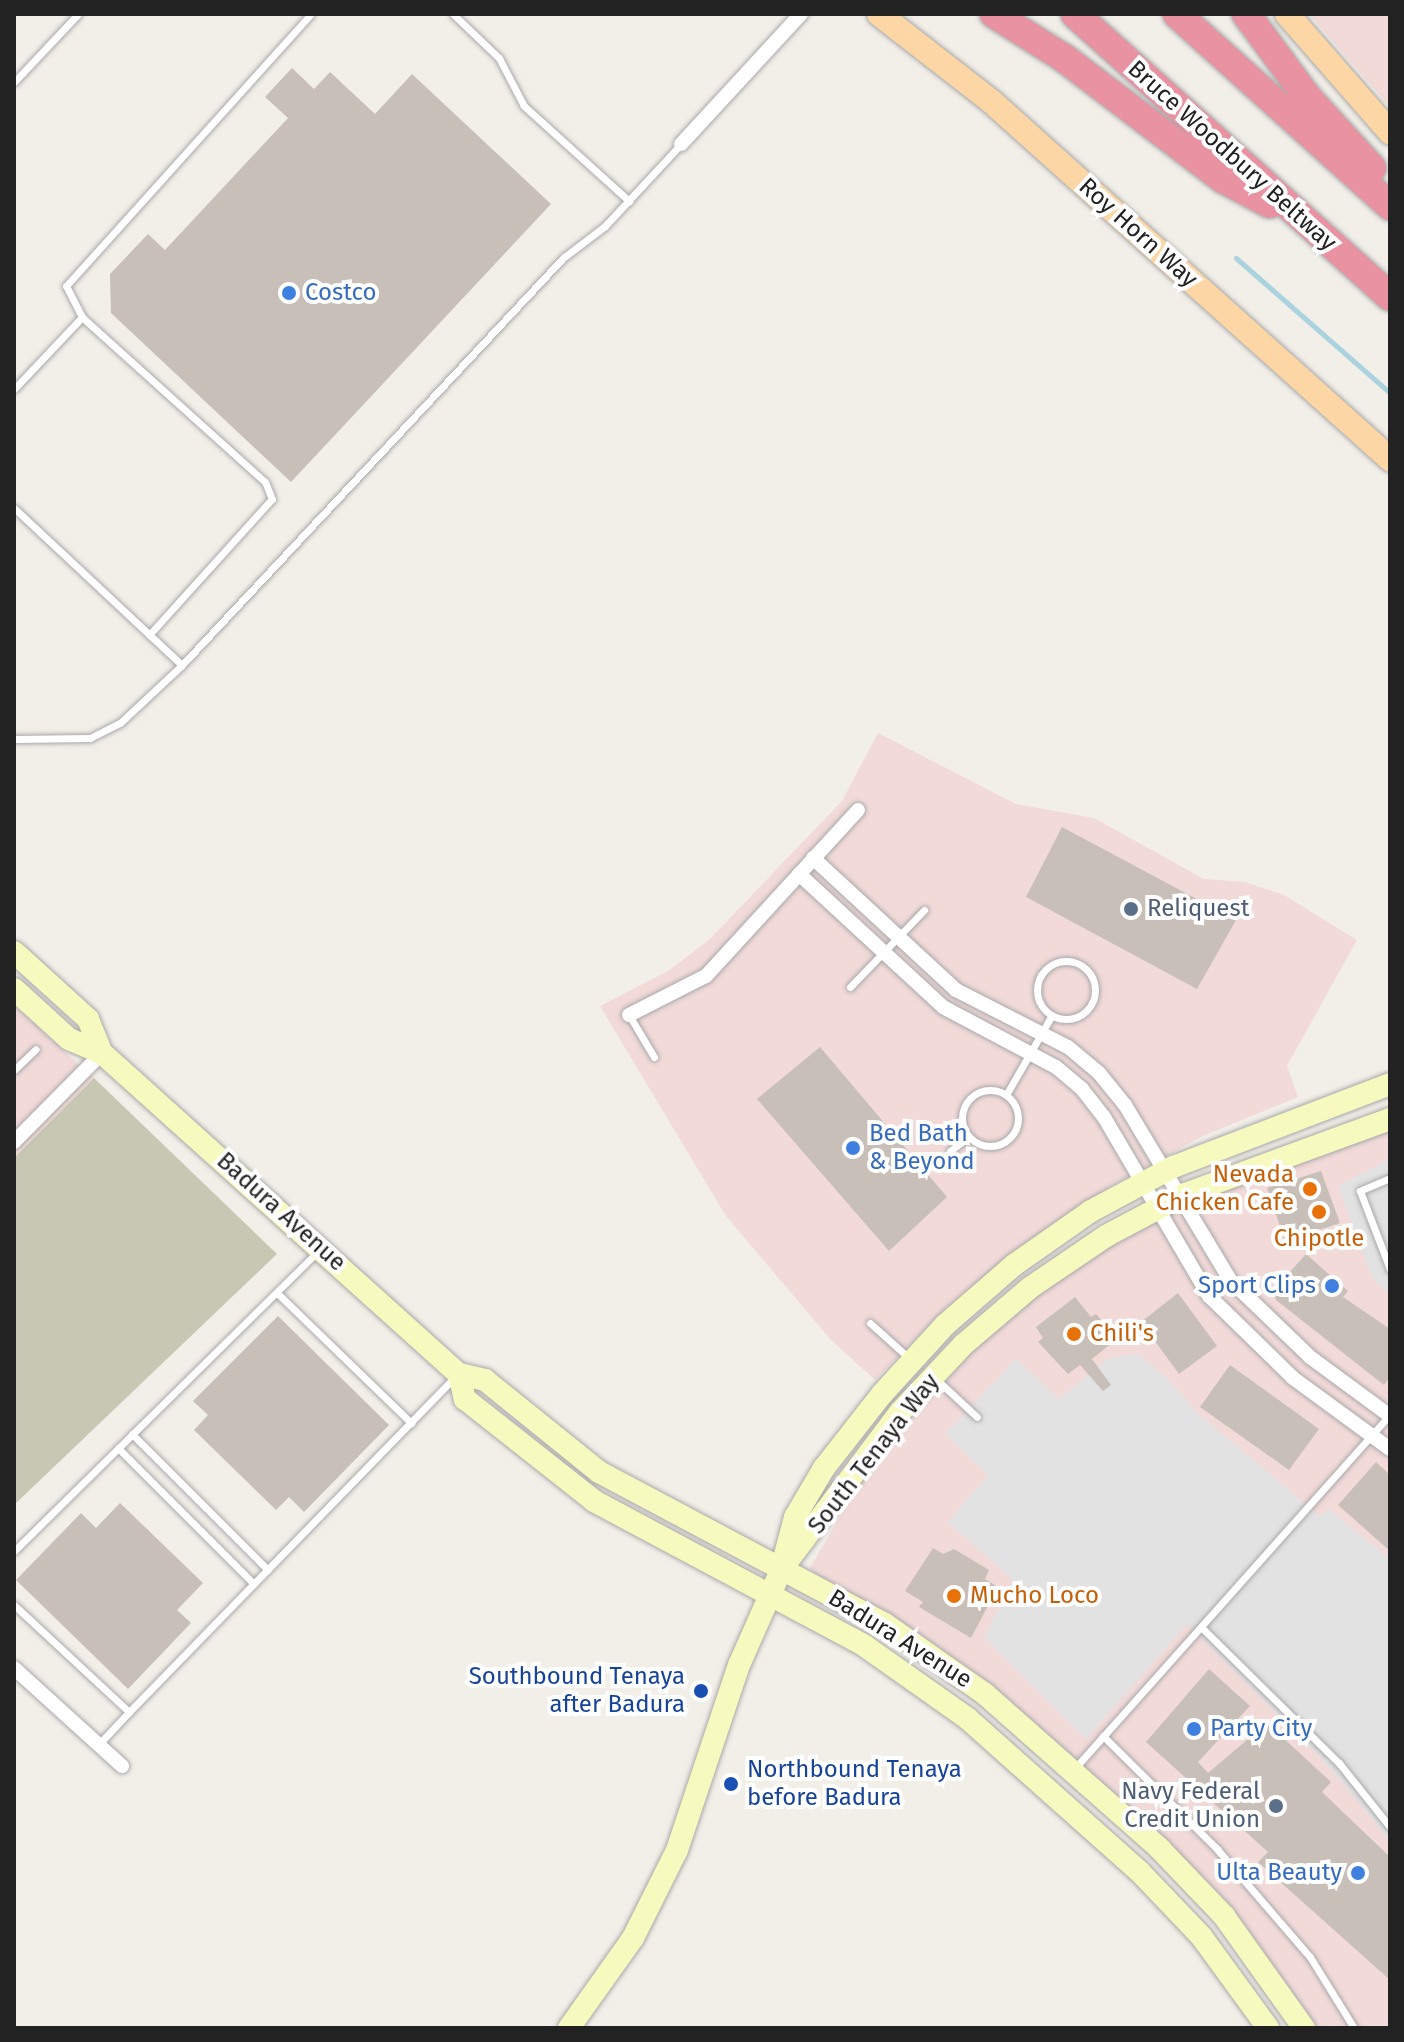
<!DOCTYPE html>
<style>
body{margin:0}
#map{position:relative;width:1404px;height:2042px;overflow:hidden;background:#f2efe9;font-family:"Fira Sans",sans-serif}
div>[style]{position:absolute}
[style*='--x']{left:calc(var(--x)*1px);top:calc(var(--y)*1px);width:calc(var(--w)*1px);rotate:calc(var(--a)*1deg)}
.commercial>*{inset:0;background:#f2dad9}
.construction>*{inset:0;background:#c7c7b4}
.parking>*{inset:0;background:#e2e2e2}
.stream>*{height:5px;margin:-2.5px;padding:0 2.5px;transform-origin:2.5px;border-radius:2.5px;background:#aad3df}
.building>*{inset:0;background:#c7bfb8}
.roads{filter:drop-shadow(0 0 2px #a9a9a9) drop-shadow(0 0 2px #a9a9a9)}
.lane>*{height:7px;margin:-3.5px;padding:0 3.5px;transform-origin:3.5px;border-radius:3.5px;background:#fff}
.lane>.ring{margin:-3.5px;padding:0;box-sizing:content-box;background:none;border:7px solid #fff;border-radius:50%}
.street>*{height:14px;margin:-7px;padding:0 7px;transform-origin:7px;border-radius:7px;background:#fff}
.secondary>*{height:22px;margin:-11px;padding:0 11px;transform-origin:11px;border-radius:11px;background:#f7fabf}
.primary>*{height:24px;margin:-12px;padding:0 12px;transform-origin:12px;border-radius:12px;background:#fcd6a4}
.highway>*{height:28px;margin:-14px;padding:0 14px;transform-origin:14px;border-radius:14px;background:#e892a2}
.dots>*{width:22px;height:22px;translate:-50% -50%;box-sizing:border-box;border:4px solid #fff;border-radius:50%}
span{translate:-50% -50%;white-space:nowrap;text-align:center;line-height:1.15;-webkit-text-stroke:8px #fff;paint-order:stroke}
.street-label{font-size:24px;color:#222}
.shop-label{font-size:24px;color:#366cbe}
.left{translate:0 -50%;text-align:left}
.right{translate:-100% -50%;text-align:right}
.service-label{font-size:24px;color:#4e5e75}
.food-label{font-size:24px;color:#c56008}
.transit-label{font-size:24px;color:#164399}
.frame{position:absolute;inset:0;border:16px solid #222;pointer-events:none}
</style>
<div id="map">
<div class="commercial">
<i style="clip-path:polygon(1309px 14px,1390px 14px,1390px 107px)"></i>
<i style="clip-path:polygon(878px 733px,1016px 804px,1094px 818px,1204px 879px,1245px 882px,1284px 895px,1357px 940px,1287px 1066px,1298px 1097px,1203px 1136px,1112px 1185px,1027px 1242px,947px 1307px,875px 1380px,831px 1340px,726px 1216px,600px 1006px,668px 971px,709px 940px,842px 801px)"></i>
<i style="clip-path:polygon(14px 1006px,94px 1078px,14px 1158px)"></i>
<i style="clip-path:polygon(1390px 1130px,1390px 2028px,1317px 2028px,1233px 1908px,1168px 1841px,992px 1685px,921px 1635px,818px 1579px,810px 1568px,856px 1489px,909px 1418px,970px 1353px,1037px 1295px,1111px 1245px,1190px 1203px)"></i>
</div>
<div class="construction">
<i style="clip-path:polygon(94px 1078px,277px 1254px,14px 1505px,14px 1158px)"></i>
</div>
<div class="parking">
<i style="clip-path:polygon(1390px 1159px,1390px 1295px,1372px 1278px,1338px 1186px)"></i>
<i style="clip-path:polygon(1138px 1354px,1169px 1380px,1198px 1414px,1320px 1516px,1329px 1509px,1390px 1559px,1390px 1841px,1326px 1764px,1187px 1624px,1086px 1739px,984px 1637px,1013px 1580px,948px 1522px,988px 1475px,945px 1434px,1016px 1359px,1059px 1399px,1109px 1358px)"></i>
</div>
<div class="stream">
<i style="--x:1236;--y:258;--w:205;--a:41.2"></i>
</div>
<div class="building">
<i style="clip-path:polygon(292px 68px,314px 89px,330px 72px,375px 114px,412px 74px,551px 204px,291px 482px,111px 313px,110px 274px,148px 234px,165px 250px,288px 118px,265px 97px)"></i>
<i style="clip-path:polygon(1062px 827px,1236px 920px,1197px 989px,1026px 897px)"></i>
<i style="clip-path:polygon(820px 1047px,947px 1197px,889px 1251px,757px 1099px)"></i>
<i style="clip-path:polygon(1321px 1171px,1340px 1223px,1285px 1241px,1267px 1188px)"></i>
<i style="clip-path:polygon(1306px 1254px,1348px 1291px,1343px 1297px,1390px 1329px,1390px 1377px,1384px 1385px,1276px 1300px,1273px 1291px)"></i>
<i style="clip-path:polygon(1178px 1293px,1217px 1346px,1179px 1374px,1141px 1322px)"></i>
<i style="clip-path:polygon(1075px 1297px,1091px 1317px,1096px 1314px,1107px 1327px,1104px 1331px,1113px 1342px,1092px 1359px,1111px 1385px,1103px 1391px,1080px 1365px,1068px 1374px,1038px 1342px,1043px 1338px,1036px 1327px)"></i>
<i style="clip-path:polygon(278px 1316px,389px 1425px,304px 1512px,289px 1497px,276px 1510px,194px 1430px,208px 1415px,193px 1401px)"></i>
<i style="clip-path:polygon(1230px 1365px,1319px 1429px,1289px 1470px,1200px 1407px)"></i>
<i style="clip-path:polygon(1376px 1462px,1390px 1475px,1390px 1551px,1338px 1505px)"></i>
<i style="clip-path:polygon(120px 1503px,203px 1583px,177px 1610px,191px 1623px,128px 1689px,16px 1580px,81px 1513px,96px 1528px)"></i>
<i style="clip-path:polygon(933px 1548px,943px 1554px,954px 1549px,989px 1570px,985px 1579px,998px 1587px,971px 1638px,919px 1607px,923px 1602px,905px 1591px)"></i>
<i style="clip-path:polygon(1209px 1669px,1250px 1706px,1198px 1762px,1208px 1773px,1267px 1723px,1331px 1782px,1322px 1792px,1390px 1857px,1390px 1980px,1258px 1862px,1268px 1852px,1146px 1742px)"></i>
</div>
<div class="roads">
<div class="lane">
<i style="--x:453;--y:14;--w:64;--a:43.7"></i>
<i style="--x:499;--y:58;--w:54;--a:62.5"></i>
<i style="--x:524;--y:106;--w:142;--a:42.1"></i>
<i style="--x:14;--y:82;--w:93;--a:-46.7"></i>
<i style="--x:14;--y:389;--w:99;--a:-46.6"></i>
<i style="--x:14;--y:508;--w:230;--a:43.1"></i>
<i style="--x:149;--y:635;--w:183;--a:-47.9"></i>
<i style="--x:272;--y:499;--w:18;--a:-112"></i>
<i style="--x:265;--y:482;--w:246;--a:-138"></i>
<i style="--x:82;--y:317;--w:35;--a:-117"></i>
<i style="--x:66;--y:286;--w:366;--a:-48"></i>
<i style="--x:14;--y:739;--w:76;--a:-0.8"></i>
<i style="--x:90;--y:738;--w:34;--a:-27"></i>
<i style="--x:120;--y:723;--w:85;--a:-43.1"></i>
<i style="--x:182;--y:665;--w:558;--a:-46.89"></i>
<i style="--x:563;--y:258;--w:53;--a:-37.3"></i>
<i style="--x:605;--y:226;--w:112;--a:-47.2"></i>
<i class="ring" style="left:1037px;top:961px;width:51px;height:51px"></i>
<i style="--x:850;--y:987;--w:107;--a:-46.1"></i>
<i style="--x:629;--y:1015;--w:49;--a:59.2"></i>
<i style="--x:14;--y:1070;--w:30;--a:-44"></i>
<i class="ring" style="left:962px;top:1090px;width:49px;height:49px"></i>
<i style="--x:1006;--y:1095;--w:92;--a:-60.1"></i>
<i style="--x:950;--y:1151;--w:24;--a:-38"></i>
<i style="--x:1390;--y:1178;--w:33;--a:157"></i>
<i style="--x:1360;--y:1191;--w:84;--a:69"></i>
<i style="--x:277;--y:1293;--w:187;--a:44.1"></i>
<i style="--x:870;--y:1323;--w:54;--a:42"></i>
<i style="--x:935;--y:1378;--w:57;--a:42.9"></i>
<i style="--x:132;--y:1434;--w:192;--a:45"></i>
<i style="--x:118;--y:1448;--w:192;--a:45"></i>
<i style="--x:14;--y:1551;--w:426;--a:-44.6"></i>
<i style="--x:14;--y:1605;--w:157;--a:42.9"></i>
<i style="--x:129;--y:1712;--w:469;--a:-45.8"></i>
<i style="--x:1201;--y:1627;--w:194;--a:44.6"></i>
<i style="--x:1339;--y:1763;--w:82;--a:51.4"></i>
<i style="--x:1103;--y:1736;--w:161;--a:44.7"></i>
<i style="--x:1217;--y:1849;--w:143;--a:49.3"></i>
<i style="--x:1310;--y:1957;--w:84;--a:58.2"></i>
<i style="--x:99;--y:1744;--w:44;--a:-46.8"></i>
<i style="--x:1075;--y:1768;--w:472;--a:-48.3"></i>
</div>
<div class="street">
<i style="--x:681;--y:144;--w:177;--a:-47.3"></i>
<i style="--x:813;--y:858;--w:195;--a:42.7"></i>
<i style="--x:956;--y:990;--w:126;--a:27"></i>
<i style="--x:1068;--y:1047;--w:40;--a:40"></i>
<i style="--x:1099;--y:1073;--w:41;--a:50.9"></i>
<i style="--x:1125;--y:1105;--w:204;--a:59"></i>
<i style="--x:1230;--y:1280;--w:111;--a:43.9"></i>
<i style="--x:1310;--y:1357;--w:99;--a:36.4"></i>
<i style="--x:799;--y:874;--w:196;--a:42.7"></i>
<i style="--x:943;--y:1007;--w:128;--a:28"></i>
<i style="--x:1056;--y:1067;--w:34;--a:40"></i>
<i style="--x:1082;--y:1089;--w:36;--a:52"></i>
<i style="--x:1104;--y:1117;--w:208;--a:59.6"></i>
<i style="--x:1209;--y:1296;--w:117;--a:44.3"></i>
<i style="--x:1293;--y:1378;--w:120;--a:36.2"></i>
<i style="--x:629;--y:1015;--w:86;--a:-26.9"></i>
<i style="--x:706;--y:976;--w:225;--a:-47.5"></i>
<i style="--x:14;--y:1142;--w:125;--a:-45.3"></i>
<i style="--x:14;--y:1668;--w:146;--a:42.2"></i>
</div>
<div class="secondary">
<i style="--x:14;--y:952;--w:100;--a:42.2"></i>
<i style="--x:88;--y:1019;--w:37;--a:68"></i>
<i style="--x:14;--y:989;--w:74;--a:42.3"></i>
<i style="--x:69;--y:1039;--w:36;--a:23"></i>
<i style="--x:102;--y:1053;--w:480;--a:42"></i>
<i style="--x:459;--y:1374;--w:27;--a:13"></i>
<i style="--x:485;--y:1380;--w:146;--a:38.9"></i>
<i style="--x:599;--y:1472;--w:324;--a:28"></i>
<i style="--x:885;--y:1624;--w:122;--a:35"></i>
<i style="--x:985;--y:1694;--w:234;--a:41.5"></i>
<i style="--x:1160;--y:1849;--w:93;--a:46.3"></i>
<i style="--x:1224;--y:1916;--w:138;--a:54.5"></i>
<i style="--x:459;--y:1374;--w:26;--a:77"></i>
<i style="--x:465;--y:1399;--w:164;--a:38.3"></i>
<i style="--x:594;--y:1501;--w:307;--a:28.1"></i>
<i style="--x:865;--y:1646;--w:125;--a:35.2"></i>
<i style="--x:967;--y:1718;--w:230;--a:41.7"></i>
<i style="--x:1139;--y:1871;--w:90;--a:46.4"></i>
<i style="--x:1201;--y:1936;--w:114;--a:53.9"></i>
<i style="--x:784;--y:1566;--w:194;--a:-53"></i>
<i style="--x:901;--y:1411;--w:91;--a:-46.8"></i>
<i style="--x:963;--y:1345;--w:89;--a:-40.5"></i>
<i style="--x:1031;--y:1287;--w:91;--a:-34.2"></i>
<i style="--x:1106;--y:1236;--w:89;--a:-28"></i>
<i style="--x:1185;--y:1194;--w:218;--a:-20.1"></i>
<i style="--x:569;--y:2028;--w:110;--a:-54.6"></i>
<i style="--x:633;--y:1938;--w:98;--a:-63.4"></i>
<i style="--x:677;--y:1850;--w:195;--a:-71.5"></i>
<i style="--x:739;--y:1665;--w:104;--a:-66.1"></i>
<i style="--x:781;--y:1570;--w:55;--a:-75.2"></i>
<i style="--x:795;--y:1517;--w:57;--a:-59.4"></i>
<i style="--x:824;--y:1468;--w:94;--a:-51.9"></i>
<i style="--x:882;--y:1394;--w:93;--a:-47.6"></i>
<i style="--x:945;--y:1325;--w:91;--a:-41"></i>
<i style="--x:1014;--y:1265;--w:94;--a:-35"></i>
<i style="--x:1091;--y:1211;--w:93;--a:-28.2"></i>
<i style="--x:1173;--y:1167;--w:232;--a:-20.9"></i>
</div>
<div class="primary">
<i style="--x:879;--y:14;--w:143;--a:37.9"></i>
<i style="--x:992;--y:102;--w:535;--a:41.89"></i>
<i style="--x:1287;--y:14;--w:157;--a:48.9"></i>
</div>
<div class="highway">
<i style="--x:994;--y:14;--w:83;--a:32.2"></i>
<i style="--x:1064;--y:58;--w:200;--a:37.3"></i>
<i style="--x:1223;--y:179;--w:53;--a:28"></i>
<i style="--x:1075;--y:14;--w:423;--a:41.9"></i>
<i style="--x:1177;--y:14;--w:287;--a:42"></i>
<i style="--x:1246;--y:14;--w:104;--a:53.6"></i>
<i style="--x:1308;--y:98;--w:95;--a:47.6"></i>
</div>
</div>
<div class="dots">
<i style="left:289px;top:293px;background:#3f7fe0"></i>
<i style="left:1131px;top:909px;background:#5c6f8a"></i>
<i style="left:853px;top:1148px;background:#3f7fe0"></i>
<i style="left:1310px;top:1189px;background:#e8710a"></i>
<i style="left:1319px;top:1212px;background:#e8710a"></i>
<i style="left:1332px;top:1286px;background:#3f7fe0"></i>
<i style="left:1074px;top:1334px;background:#e8710a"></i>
<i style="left:954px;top:1596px;background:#e8710a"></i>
<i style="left:701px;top:1691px;background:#1a4fb4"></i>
<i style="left:1194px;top:1729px;background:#3f7fe0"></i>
<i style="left:731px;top:1784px;background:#1a4fb4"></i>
<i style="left:1276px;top:1806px;background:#5c6f8a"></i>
<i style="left:1358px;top:1873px;background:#3f7fe0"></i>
</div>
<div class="street-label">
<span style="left:1232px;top:156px;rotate:42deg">Bruce Woodbury Beltway</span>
<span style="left:1138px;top:233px;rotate:42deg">Roy Horn Way</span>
<span style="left:281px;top:1212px;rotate:42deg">Badura Avenue</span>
<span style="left:874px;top:1454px;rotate:-52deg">South Tenaya Way</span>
<span style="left:900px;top:1639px;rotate:32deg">Badura Avenue</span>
</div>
<div class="shop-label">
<span class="left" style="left:305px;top:293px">Costco</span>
<span class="left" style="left:869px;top:1148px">Bed Bath<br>&amp; Beyond</span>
<span class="right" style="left:1316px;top:1286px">Sport Clips</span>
<span class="left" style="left:1210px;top:1729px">Party City</span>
<span class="right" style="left:1342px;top:1873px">Ulta Beauty</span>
</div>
<div class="service-label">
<span class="left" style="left:1147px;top:909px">Reliquest</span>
<span class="right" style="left:1260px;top:1806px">Navy Federal<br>Credit Union</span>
</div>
<div class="food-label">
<span class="right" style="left:1294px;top:1189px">Nevada<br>Chicken Cafe</span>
<span style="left:1319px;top:1239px">Chipotle</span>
<span class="left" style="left:1090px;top:1334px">Chili's</span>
<span class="left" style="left:970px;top:1596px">Mucho Loco</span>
</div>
<div class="transit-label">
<span class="right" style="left:685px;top:1691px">Southbound Tenaya<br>after Badura</span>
<span class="left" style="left:747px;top:1784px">Northbound Tenaya<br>before Badura</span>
</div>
<div class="frame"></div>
</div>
